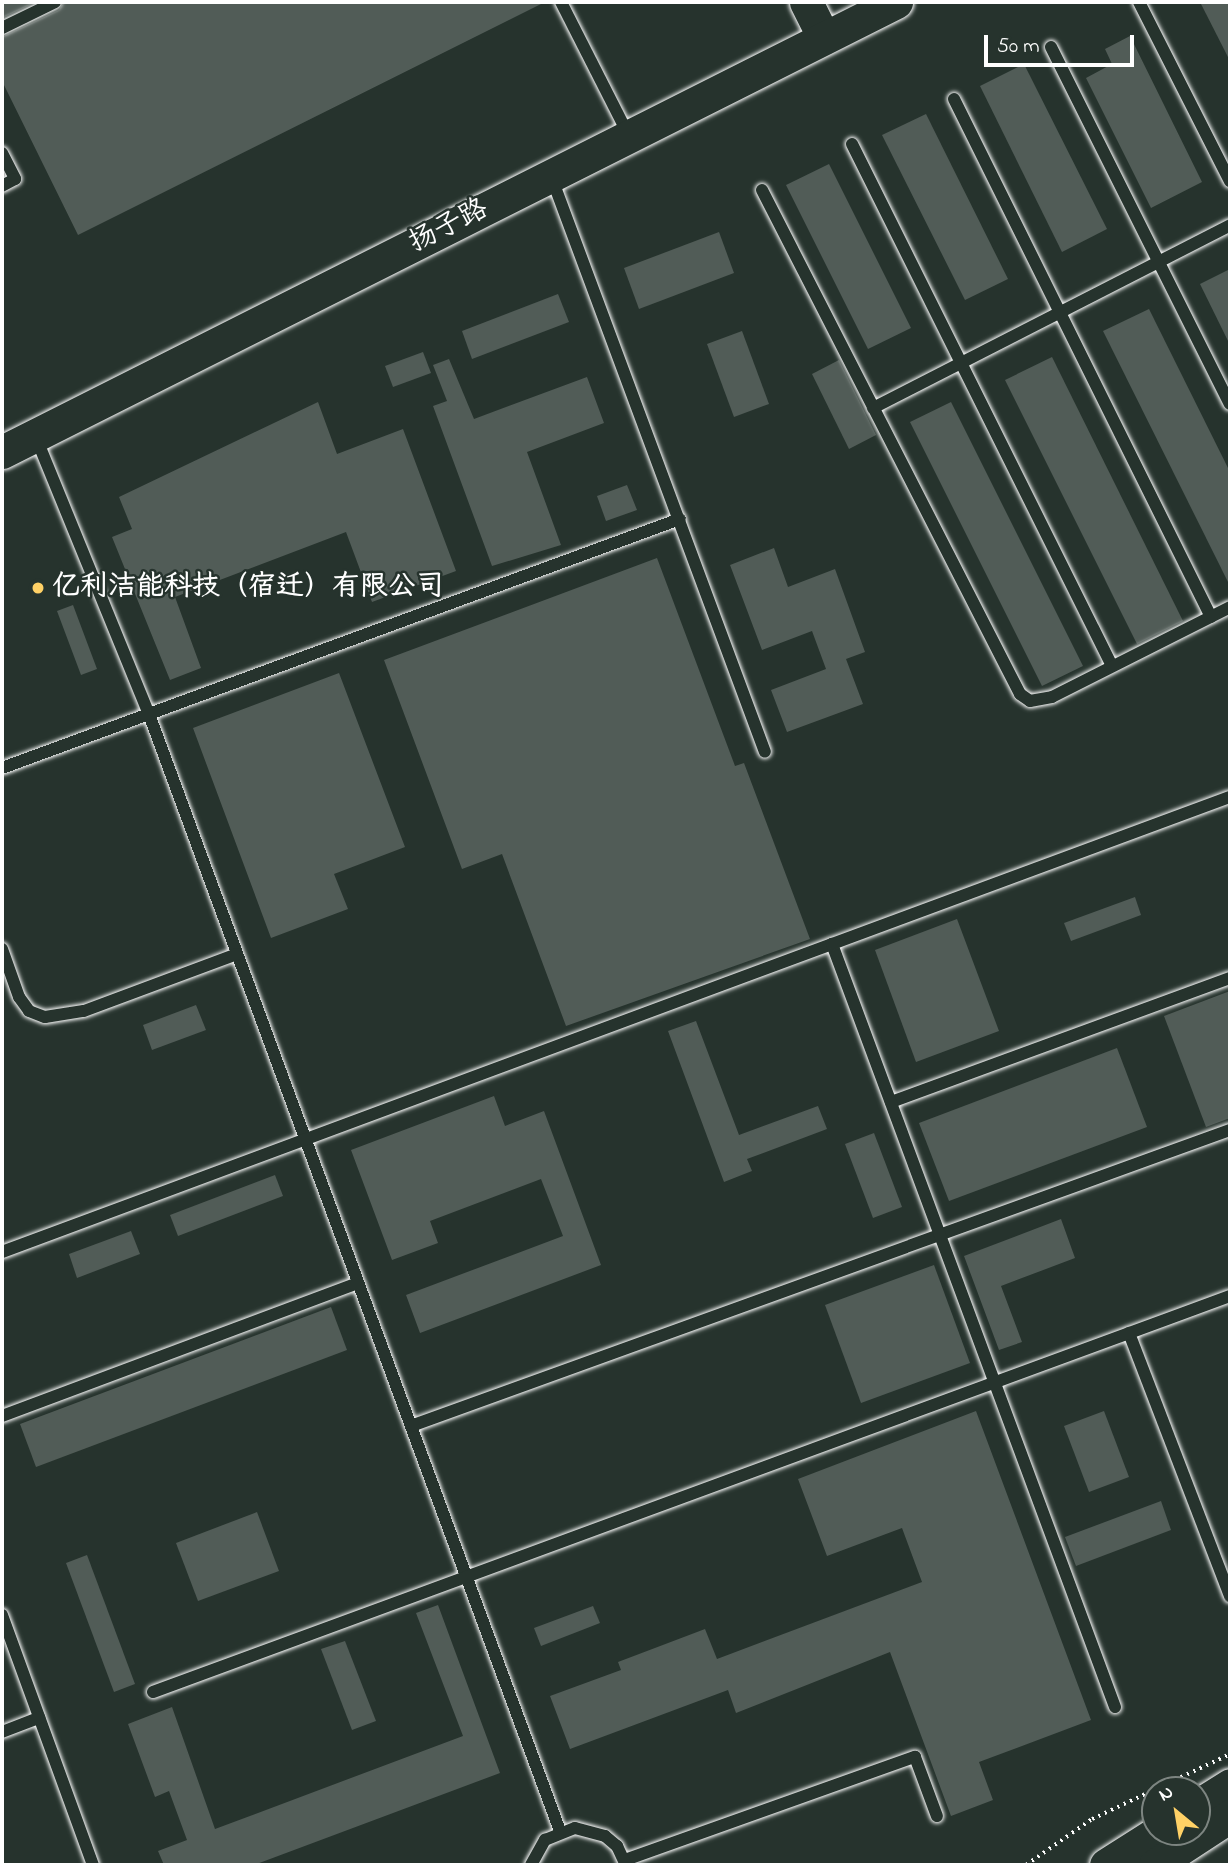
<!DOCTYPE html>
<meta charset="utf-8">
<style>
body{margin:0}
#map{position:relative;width:1232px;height:1867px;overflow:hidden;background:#26332d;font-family:"Indie Flower","LXGW WenKai TC",sans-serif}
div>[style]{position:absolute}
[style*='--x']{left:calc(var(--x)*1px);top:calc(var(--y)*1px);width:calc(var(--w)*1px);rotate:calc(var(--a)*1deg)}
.building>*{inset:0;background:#515c57}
.path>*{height:3.5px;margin-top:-1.75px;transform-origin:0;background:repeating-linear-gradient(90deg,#fff 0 2px,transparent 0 7px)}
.roads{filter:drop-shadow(0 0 2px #fff) drop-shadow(0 0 2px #fff)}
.lane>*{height:12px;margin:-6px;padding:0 6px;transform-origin:6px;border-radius:6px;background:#26332d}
.secondary>*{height:33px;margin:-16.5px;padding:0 16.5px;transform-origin:16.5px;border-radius:16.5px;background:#26332d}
.dots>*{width:19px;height:19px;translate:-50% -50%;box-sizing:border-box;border:4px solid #26332d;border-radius:50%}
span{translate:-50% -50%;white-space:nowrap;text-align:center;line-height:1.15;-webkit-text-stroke:5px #26332d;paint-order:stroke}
.street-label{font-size:28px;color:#fff}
.poi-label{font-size:28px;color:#fff;font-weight:700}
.left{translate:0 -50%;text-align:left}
.frame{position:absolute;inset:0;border:4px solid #fff;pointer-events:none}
.north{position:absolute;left:1141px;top:1776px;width:70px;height:70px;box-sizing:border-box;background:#26332d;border:2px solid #7d8581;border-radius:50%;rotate:330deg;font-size:19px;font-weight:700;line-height:28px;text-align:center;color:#fff}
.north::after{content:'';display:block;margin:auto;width:24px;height:32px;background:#ffd166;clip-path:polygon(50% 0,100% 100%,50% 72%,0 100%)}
.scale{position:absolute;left:984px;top:35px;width:150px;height:32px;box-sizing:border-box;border:4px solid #fff;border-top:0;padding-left:9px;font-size:21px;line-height:24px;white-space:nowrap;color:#fff;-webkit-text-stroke:5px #26332d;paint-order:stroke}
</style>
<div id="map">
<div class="building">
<i style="clip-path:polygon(2px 2px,36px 2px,2px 18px)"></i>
<i style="clip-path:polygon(64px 2px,545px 2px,78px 235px,2px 81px,2px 37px,59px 10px)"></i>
<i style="clip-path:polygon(1200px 2px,1230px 2px,1230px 61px)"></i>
<i style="clip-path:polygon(1130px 36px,1202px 182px,1151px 208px,1086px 78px,1112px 64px,1105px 49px)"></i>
<i style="clip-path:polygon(1024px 64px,1107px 229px,1062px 252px,980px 86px)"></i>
<i style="clip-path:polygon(926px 114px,1008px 279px,965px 300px,882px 135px)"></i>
<i style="clip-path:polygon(829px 164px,911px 328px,868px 349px,786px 185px)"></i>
<i style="clip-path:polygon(719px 232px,734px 273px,639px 309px,624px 268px)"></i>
<i style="clip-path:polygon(1230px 269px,1230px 345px,1200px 284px)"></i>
<i style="clip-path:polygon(558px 294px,569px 322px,472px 359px,462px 331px)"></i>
<i style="clip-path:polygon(1149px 309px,1230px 472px,1230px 586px,1103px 331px)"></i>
<i style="clip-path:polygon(742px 331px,769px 404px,734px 417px,707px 344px)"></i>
<i style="clip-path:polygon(423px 352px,431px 373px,393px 387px,385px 366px)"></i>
<i style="clip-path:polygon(1052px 357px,1183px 621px,1137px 644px,1005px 380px)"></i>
<i style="clip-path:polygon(449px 359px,474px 419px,587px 377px,604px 423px,527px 452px,561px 545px,492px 566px,433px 406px,447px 401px,433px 365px)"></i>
<i style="clip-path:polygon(839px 360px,876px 435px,849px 449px,812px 374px)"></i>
<i style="clip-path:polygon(318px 402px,337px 454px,403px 429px,456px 571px,372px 602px,346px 532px,175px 597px,201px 668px,170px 680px,112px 537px,132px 529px,119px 497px)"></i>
<i style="clip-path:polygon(951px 402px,1083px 666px,1042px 686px,910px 422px)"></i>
<i style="clip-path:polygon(627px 485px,637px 510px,606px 521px,597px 496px)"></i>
<i style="clip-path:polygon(774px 548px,788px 587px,835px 569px,865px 652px,846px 659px,863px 704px,787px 732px,771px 690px,826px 669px,812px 631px,762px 650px,730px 565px)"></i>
<i style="clip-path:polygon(657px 558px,735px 766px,744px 763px,810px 939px,566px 1026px,502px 854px,462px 869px,384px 660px)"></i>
<i style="clip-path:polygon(73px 605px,97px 669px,81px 675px,57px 611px)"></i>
<i style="clip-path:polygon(339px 673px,405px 847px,334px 874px,348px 909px,271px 938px,193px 728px)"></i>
<i style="clip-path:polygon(1135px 897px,1141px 915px,1071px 941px,1064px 923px)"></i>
<i style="clip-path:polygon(957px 919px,999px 1031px,916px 1062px,875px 950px)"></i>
<i style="clip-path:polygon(1230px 991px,1230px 1118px,1206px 1127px,1164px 1016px)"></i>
<i style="clip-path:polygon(196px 1005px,206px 1030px,152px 1050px,143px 1025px)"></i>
<i style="clip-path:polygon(696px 1021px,739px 1135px,818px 1106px,827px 1129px,747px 1159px,752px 1171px,724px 1182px,668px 1031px)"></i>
<i style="clip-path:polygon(1117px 1048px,1147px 1127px,949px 1201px,919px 1123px)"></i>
<i style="clip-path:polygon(494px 1096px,505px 1126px,544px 1111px,601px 1265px,420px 1333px,406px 1295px,563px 1236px,541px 1179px,430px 1221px,438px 1243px,392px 1260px,351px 1150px)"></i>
<i style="clip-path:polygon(874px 1133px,902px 1207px,873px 1218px,845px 1144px)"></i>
<i style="clip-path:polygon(275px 1175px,283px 1196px,178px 1236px,170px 1215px)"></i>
<i style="clip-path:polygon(1061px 1219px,1075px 1258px,1001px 1286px,1022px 1342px,999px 1350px,964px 1256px)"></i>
<i style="clip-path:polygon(131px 1231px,140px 1254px,77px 1278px,69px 1254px)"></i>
<i style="clip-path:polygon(934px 1265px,970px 1363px,861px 1403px,825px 1305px)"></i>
<i style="clip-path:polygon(331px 1307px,347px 1350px,36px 1467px,20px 1424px)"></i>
<i style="clip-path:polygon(976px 1411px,1091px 1720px,979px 1762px,993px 1800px,951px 1816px,890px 1652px,736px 1713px,728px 1690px,570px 1749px,550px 1696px,621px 1670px,618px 1662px,705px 1629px,717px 1659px,922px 1582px,902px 1528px,827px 1556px,798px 1479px)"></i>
<i style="clip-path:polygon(1104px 1411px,1129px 1477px,1089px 1492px,1064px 1426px)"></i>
<i style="clip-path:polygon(1161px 1501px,1171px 1530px,1076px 1566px,1065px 1537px)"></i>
<i style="clip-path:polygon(257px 1512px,279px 1571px,198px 1601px,176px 1543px)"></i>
<i style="clip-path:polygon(87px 1555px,135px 1684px,114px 1692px,66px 1563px)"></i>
<i style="clip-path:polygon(438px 1605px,500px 1773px,254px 1865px,164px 1865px,158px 1851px,187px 1840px,169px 1791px,155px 1797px,128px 1724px,172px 1707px,215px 1829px,463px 1736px,416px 1613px)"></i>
<i style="clip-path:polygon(593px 1606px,600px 1623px,541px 1646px,534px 1628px)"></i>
<i style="clip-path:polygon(345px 1641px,376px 1721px,352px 1730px,321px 1649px)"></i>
</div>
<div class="path">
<i style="--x:1026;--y:1865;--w:80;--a:-34.9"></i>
<i style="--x:1092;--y:1819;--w:153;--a:-25.2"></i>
</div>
<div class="roads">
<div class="lane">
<i style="--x:561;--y:2;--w:150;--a:63.1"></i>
<i style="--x:1139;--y:2;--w:201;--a:63.1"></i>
<i style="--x:2;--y:28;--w:59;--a:-26.1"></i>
<i style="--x:1051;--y:47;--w:399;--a:63.4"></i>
<i style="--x:954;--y:99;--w:578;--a:63.61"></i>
<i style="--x:852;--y:144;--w:583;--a:63.52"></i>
<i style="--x:2;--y:153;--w:29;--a:63"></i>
<i style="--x:15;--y:179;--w:15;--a:152"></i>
<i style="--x:551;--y:176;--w:614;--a:69.62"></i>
<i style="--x:762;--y:190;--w:566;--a:62.89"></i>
<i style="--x:1020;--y:694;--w:12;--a:35"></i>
<i style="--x:1030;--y:701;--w:22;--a:-10"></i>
<i style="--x:1052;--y:697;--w:199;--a:-26.8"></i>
<i style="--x:873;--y:408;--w:401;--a:-27.1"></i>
<i style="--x:35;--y:435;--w:301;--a:67.8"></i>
<i style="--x:149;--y:714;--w:1190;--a:69.8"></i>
<i style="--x:2;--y:768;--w:722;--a:-20.17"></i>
<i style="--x:2;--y:949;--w:51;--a:70.5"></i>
<i style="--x:19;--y:997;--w:17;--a:54"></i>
<i style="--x:29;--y:1011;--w:17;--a:21"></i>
<i style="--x:45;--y:1017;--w:39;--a:-9"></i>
<i style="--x:84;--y:1011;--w:163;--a:-20.4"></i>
<i style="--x:891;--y:1102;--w:361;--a:-20.1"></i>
<i style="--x:2;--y:1252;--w:885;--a:-20.36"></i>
<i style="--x:1129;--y:1333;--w:282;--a:69"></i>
<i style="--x:2;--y:1416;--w:380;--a:-20.5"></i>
<i style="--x:411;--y:1426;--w:871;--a:-19.87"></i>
<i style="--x:2;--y:1615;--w:266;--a:70"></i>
<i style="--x:153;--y:1692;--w:1147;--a:-20.19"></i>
<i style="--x:1115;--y:1707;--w:814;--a:-110.35"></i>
<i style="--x:832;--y:944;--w:424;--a:-20.3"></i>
<i style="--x:2;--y:1732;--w:40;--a:-21"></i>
<i style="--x:625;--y:1860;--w:308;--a:-19.6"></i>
<i style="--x:915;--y:1757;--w:63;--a:69.6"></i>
<i style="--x:531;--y:1865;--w:29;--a:-61"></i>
<i style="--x:545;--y:1840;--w:32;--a:-22"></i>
<i style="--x:575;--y:1828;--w:31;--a:15"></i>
<i style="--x:605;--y:1836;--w:16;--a:40"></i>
<i style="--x:617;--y:1846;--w:21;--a:65"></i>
</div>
<div class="secondary">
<i style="--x:806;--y:2;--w:40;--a:63.4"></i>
<i style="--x:2;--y:452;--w:1001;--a:-26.72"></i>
<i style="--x:1197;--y:1806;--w:39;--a:-32"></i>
<i style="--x:1106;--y:1865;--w:62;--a:-32.4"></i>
<i style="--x:1155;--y:1865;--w:90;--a:-33.2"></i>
</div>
</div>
<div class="dots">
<i style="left:38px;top:588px;background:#ffd166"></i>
</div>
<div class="street-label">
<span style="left:449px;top:227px;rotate:-27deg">扬子路</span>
</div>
<div class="poi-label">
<span class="left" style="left:52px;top:588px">亿利洁能科技（宿迁）有限公司</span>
</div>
<div class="frame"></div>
<div class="north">N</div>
<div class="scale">50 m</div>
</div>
